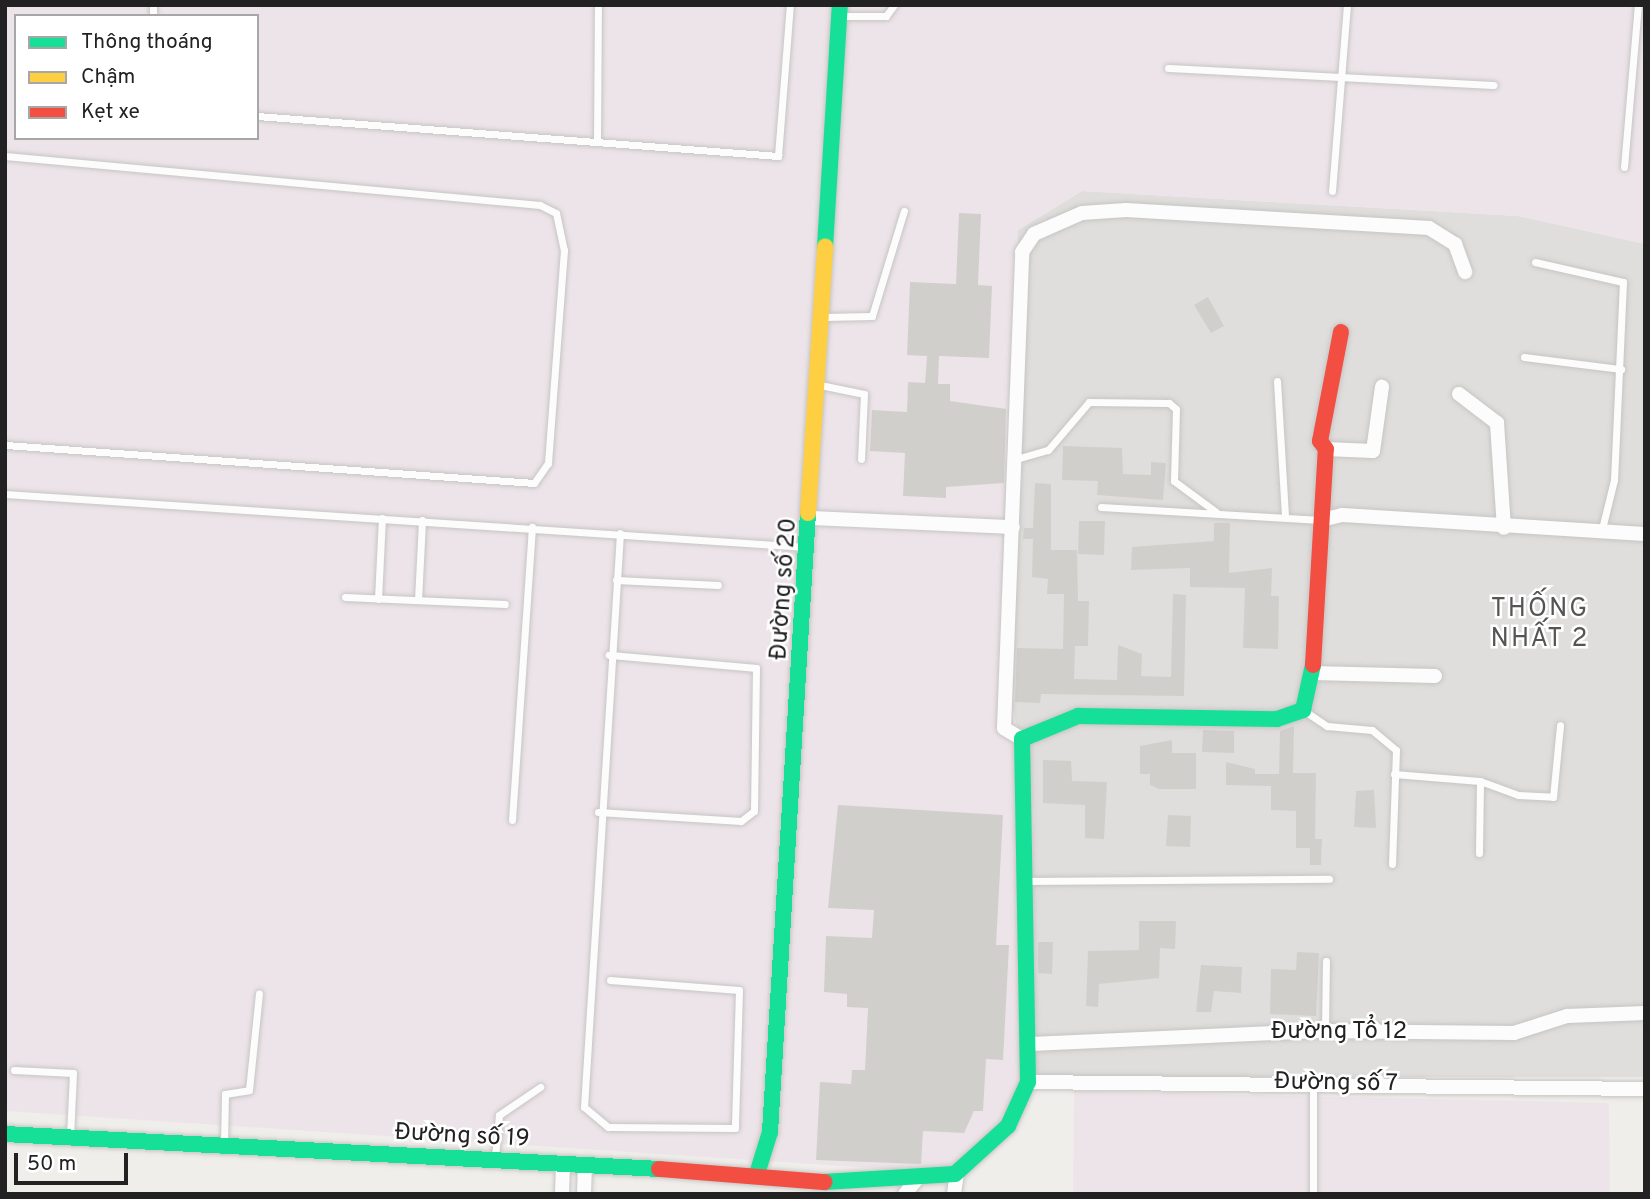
<!DOCTYPE html>
<meta charset="utf-8">
<style>
body{margin:0}
#map{position:relative;width:1650px;height:1199px;overflow:hidden;background:#f0eeeb;font-family:Overpass,sans-serif}
div>[style]{position:absolute}
[style*='--x']{left:calc(var(--x)*1px);top:calc(var(--y)*1px);width:calc(var(--w)*1px);rotate:calc(var(--a)*1deg)}
.residential>*{inset:0;background:#dfdedc}
.industrial>*{inset:0;background:#ede4e9}
.building>*{inset:0;background:#d1cfcc}
.roads{filter:drop-shadow(0 0 2px #c6c5c3) drop-shadow(0 0 2px #c6c5c3)}
.lane>*{height:7px;margin:-3.5px;padding:0 3.5px;transform-origin:3.5px;border-radius:3.5px;background:#fdfcfc}
.street>*{height:14px;margin:-7px;padding:0 7px;transform-origin:7px;border-radius:7px;background:#fdfcfc}
.fast>*{height:16px;margin:-8px;padding:0 8px;transform-origin:8px;border-radius:8px;background:#16e098}
.slow>*{height:16px;margin:-8px;padding:0 8px;transform-origin:8px;border-radius:8px;background:#ffcf43}
.jam>*{height:16px;margin:-8px;padding:0 8px;transform-origin:8px;border-radius:8px;background:#f24e42}
span{translate:-50% -50%;white-space:nowrap;text-align:center;line-height:1.15;-webkit-text-stroke:5px #fff;paint-order:stroke}
.street-label{font-size:24px;color:#222}
.neighbourhood-label{font-size:26px;color:#555;letter-spacing:2px}
.frame{position:absolute;inset:0;border:7px solid #222;pointer-events:none}
.legend{position:absolute;left:14px;top:14px;width:245px;height:126px;box-sizing:border-box;background:#fff;border:2px solid #a7a7a7;margin:0;padding:9px 12px;list-style:none;font-size:21px;color:#222}
.legend li{display:flex;align-items:center;gap:14px;height:35px}
.legend b{width:35px;border:2px solid #a7a7a7}
.scale{position:absolute;left:14px;top:1153px;width:114px;height:32px;box-sizing:border-box;border:4px solid #222;border-top:0;padding-left:9px;font-size:21px;line-height:24px;white-space:nowrap;color:#222;-webkit-text-stroke:5px #fff;paint-order:stroke}
</style>
<div id="map">
<div class="residential">
<i style="clip-path:polygon(1082px 191px,1518px 216px,1645px 244px,1645px 1077px,1022px 1077px,1034px 812px,1010px 694px,1018px 230px)"></i>
</div>
<div class="industrial">
<i style="clip-path:polygon(evenodd,5px 5px,1645px 5px,1645px 244px,1518px 216px,1082px 191px,1018px 230px,1010px 694px,1034px 812px,1022px 1077px,1009px 1118px,948px 1173px,5px 1111px,5px 5px,16px 16px,257px 16px,257px 138px,16px 138px,16px 16px)"></i>
<i style="clip-path:polygon(1074px 1091px,1609px 1103px,1610px 1194px,1073px 1194px)"></i>
</div>
<div class="building">
<i style="clip-path:polygon(959px 213px,981px 214px,978px 285px,992px 286px,989px 358px,939px 356px,938px 384px,950px 384px,950px 401px,1006px 409px,1004px 483px,946px 487px,946px 498px,903px 496px,905px 453px,870px 451px,872px 410px,907px 412px,908px 382px,925px 383px,927px 356px,907px 355px,910px 282px,956px 284px)"></i>
<i style="clip-path:polygon(1208px 297px,1224px 326px,1211px 333px,1194px 305px)"></i>
<i style="clip-path:polygon(1063px 446px,1122px 448px,1123px 474px,1151px 475px,1151px 462px,1166px 463px,1163px 500px,1097px 495px,1098px 481px,1062px 480px)"></i>
<i style="clip-path:polygon(1035px 483px,1051px 484px,1051px 550px,1077px 550px,1078px 601px,1089px 601px,1088px 646px,1075px 646px,1074px 679px,1117px 680px,1118px 645px,1142px 654px,1141px 676px,1171px 677px,1173px 594px,1186px 595px,1184px 696px,1041px 694px,1040px 703px,1015px 702px,1017px 648px,1063px 649px,1064px 594px,1047px 594px,1048px 579px,1032px 577px,1033px 539px,1023px 539px,1024px 528px,1033px 528px)"></i>
<i style="clip-path:polygon(1079px 521px,1105px 521px,1104px 555px,1078px 554px)"></i>
<i style="clip-path:polygon(1214px 523px,1230px 523px,1229px 573px,1272px 568px,1271px 596px,1279px 596px,1278px 649px,1243px 648px,1245px 588px,1190px 587px,1190px 568px,1131px 570px,1132px 547px,1214px 541px)"></i>
<i style="clip-path:polygon(1294px 726px,1293px 773px,1316px 773px,1315px 839px,1322px 839px,1321px 865px,1310px 865px,1310px 848px,1296px 848px,1296px 811px,1271px 810px,1271px 786px,1226px 785px,1226px 762px,1255px 769px,1255px 774px,1279px 774px,1280px 731px)"></i>
<i style="clip-path:polygon(1203px 730px,1234px 731px,1234px 753px,1202px 752px)"></i>
<i style="clip-path:polygon(1172px 740px,1172px 753px,1196px 753px,1196px 789px,1159px 789px,1150px 785px,1150px 774px,1140px 774px,1140px 746px)"></i>
<i style="clip-path:polygon(1043px 760px,1071px 761px,1072px 781px,1107px 782px,1104px 839px,1085px 838px,1085px 805px,1043px 803px)"></i>
<i style="clip-path:polygon(1374px 790px,1376px 828px,1354px 827px,1356px 791px)"></i>
<i style="clip-path:polygon(838px 805px,1003px 815px,996px 945px,1009px 945px,1003px 1060px,986px 1059px,983px 1111px,974px 1111px,964px 1133px,923px 1131px,921px 1164px,816px 1160px,820px 1082px,851px 1084px,852px 1070px,865px 1070px,868px 1008px,847px 1007px,847px 994px,824px 992px,826px 936px,872px 938px,874px 910px,828px 908px)"></i>
<i style="clip-path:polygon(1168px 815px,1191px 816px,1190px 847px,1166px 846px)"></i>
<i style="clip-path:polygon(1139px 921px,1176px 921px,1175px 949px,1160px 948px,1159px 978px,1099px 984px,1098px 1007px,1086px 1006px,1088px 951px,1139px 950px)"></i>
<i style="clip-path:polygon(1038px 942px,1053px 942px,1052px 974px,1038px 973px)"></i>
<i style="clip-path:polygon(1297px 952px,1319px 953px,1316px 1016px,1270px 1014px,1271px 969px,1296px 970px)"></i>
<i style="clip-path:polygon(1201px 965px,1242px 967px,1241px 993px,1214px 991px,1211px 1012px,1196px 1012px)"></i>
</div>
<div class="roads">
<div class="lane">
<i style="--x:153;--y:16;--w:11;--a:-90"></i>
<i style="--x:840;--y:16;--w:46;--a:0"></i>
<i style="--x:886;--y:16;--w:14;--a:-54"></i>
<i style="--x:1168;--y:68;--w:326;--a:3"></i>
<i style="--x:257;--y:116;--w:523;--a:4.39"></i>
<i style="--x:778;--y:156;--w:151;--a:-85.5"></i>
<i style="--x:597;--y:142;--w:137;--a:-89.6"></i>
<i style="--x:5;--y:156;--w:537;--a:5.23"></i>
<i style="--x:540;--y:205;--w:18;--a:27"></i>
<i style="--x:556;--y:213;--w:38;--a:78"></i>
<i style="--x:564;--y:250;--w:214;--a:94.3"></i>
<i style="--x:548;--y:463;--w:24;--a:125"></i>
<i style="--x:534;--y:483;--w:530;--a:-175.89"></i>
<i style="--x:1624;--y:167;--w:163;--a:-85.1"></i>
<i style="--x:1332;--y:191;--w:187;--a:-85.4"></i>
<i style="--x:1535;--y:262;--w:90;--a:12.8"></i>
<i style="--x:1623;--y:282;--w:198;--a:92.6"></i>
<i style="--x:1614;--y:480;--w:55;--a:103.8"></i>
<i style="--x:824;--y:317;--w:48;--a:-1.2"></i>
<i style="--x:872;--y:316;--w:110;--a:-73.1"></i>
<i style="--x:1524;--y:357;--w:98;--a:7.1"></i>
<i style="--x:1277;--y:381;--w:133;--a:86.6"></i>
<i style="--x:820;--y:385;--w:45;--a:11.6"></i>
<i style="--x:864;--y:394;--w:65;--a:92.6"></i>
<i style="--x:1016;--y:459;--w:33;--a:-16"></i>
<i style="--x:1048;--y:450;--w:63;--a:-49.5"></i>
<i style="--x:1089;--y:402;--w:80;--a:0.7"></i>
<i style="--x:1169;--y:403;--w:9;--a:41"></i>
<i style="--x:1176;--y:409;--w:72;--a:91.6"></i>
<i style="--x:1174;--y:481;--w:52;--a:36.4"></i>
<i style="--x:5;--y:494;--w:803;--a:3.79"></i>
<i style="--x:1101;--y:507;--w:220;--a:3.4"></i>
<i style="--x:616;--y:580;--w:102;--a:2.8"></i>
<i style="--x:345;--y:597;--w:160;--a:2.5"></i>
<i style="--x:378;--y:599;--w:81;--a:-87.2"></i>
<i style="--x:418;--y:600;--w:80;--a:-87.1"></i>
<i style="--x:1303;--y:710;--w:29;--a:34"></i>
<i style="--x:1327;--y:726;--w:45;--a:5.1"></i>
<i style="--x:1372;--y:730;--w:31;--a:40"></i>
<i style="--x:1396;--y:750;--w:114;--a:92"></i>
<i style="--x:1394;--y:774;--w:86;--a:4.7"></i>
<i style="--x:1480;--y:781;--w:40;--a:20.2"></i>
<i style="--x:1518;--y:795;--w:35;--a:3"></i>
<i style="--x:1553;--y:797;--w:72;--a:-84.4"></i>
<i style="--x:598;--y:812;--w:143;--a:3.6"></i>
<i style="--x:741;--y:821;--w:16;--a:-38"></i>
<i style="--x:754;--y:811;--w:143;--a:-89.2"></i>
<i style="--x:756;--y:668;--w:148;--a:-174.9"></i>
<i style="--x:512;--y:820;--w:294;--a:-86.1"></i>
<i style="--x:1479;--y:853;--w:72;--a:-89.2"></i>
<i style="--x:1028;--y:881;--w:301;--a:-0.4"></i>
<i style="--x:610;--y:980;--w:129;--a:4.4"></i>
<i style="--x:739;--y:990;--w:138;--a:91.7"></i>
<i style="--x:735;--y:1128;--w:127;--a:-179.5"></i>
<i style="--x:608;--y:1127;--w:31;--a:-140"></i>
<i style="--x:584;--y:1107;--w:575;--a:-86.41"></i>
<i style="--x:1325;--y:1030;--w:69;--a:-89.2"></i>
<i style="--x:14;--y:1070;--w:59;--a:2.9"></i>
<i style="--x:73;--y:1073;--w:64;--a:92.7"></i>
<i style="--x:1313;--y:1083;--w:111;--a:90"></i>
<i style="--x:224;--y:1146;--w:52;--a:-88.9"></i>
<i style="--x:225;--y:1094;--w:24;--a:-9"></i>
<i style="--x:249;--y:1090;--w:97;--a:-84.1"></i>
<i style="--x:495;--y:1157;--w:42;--a:-84.6"></i>
<i style="--x:499;--y:1115;--w:50;--a:-34.3"></i>
</div>
<div class="street">
<i style="--x:1459;--y:394;--w:48;--a:37.3"></i>
<i style="--x:1497;--y:423;--w:105;--a:86.2"></i>
<i style="--x:1326;--y:449;--w:47;--a:2.4"></i>
<i style="--x:1373;--y:451;--w:65;--a:-82"></i>
<i style="--x:812;--y:518;--w:201;--a:2.6"></i>
<i style="--x:1321;--y:520;--w:22;--a:-13"></i>
<i style="--x:1342;--y:515;--w:304;--a:3.6"></i>
<i style="--x:1312;--y:673;--w:123;--a:1.4"></i>
<i style="--x:1022;--y:739;--w:21;--a:-149"></i>
<i style="--x:1004;--y:728;--w:476;--a:-87.8"></i>
<i style="--x:1022;--y:252;--w:22;--a:-56"></i>
<i style="--x:1034;--y:234;--w:52;--a:-23.6"></i>
<i style="--x:1082;--y:213;--w:44;--a:-3.9"></i>
<i style="--x:1126;--y:210;--w:304;--a:3.4"></i>
<i style="--x:1429;--y:228;--w:31;--a:32"></i>
<i style="--x:1455;--y:244;--w:30;--a:70"></i>
<i style="--x:1031;--y:1044;--w:287;--a:-2.6"></i>
<i style="--x:1318;--y:1031;--w:196;--a:0.6"></i>
<i style="--x:1514;--y:1033;--w:56;--a:-17.8"></i>
<i style="--x:1567;--y:1016;--w:78;--a:-2.2"></i>
<i style="--x:1028;--y:1082;--w:617;--a:0.65"></i>
<i style="--x:562;--y:1194;--w:29;--a:-88"></i>
<i style="--x:584;--y:1194;--w:28;--a:-88"></i>
<i style="--x:905;--y:1194;--w:18;--a:-52"></i>
<i style="--x:954;--y:1194;--w:22;--a:-82"></i>
</div>
<div class="fast">
<i style="--x:825;--y:247;--w:242;--a:-86.5"></i>
<i style="--x:5;--y:1134;--w:655;--a:3.06"></i>
<i style="--x:757;--y:1174;--w:44;--a:-72.8"></i>
<i style="--x:770;--y:1132;--w:620;--a:-86.49"></i>
<i style="--x:824;--y:1182;--w:131;--a:-3.5"></i>
<i style="--x:955;--y:1174;--w:72;--a:-42.2"></i>
<i style="--x:1008;--y:1126;--w:48;--a:-65.6"></i>
<i style="--x:1028;--y:1082;--w:343;--a:-91"></i>
<i style="--x:1022;--y:739;--w:61;--a:-22.3"></i>
<i style="--x:1078;--y:716;--w:199;--a:0.9"></i>
<i style="--x:1277;--y:719;--w:28;--a:-19"></i>
<i style="--x:1303;--y:710;--w:46;--a:-77.5"></i>
</div>
<div class="slow">
<i style="--x:808;--y:513;--w:267;--a:-86.3"></i>
</div>
<div class="jam">
<i style="--x:1313;--y:665;--w:216;--a:-86.6"></i>
<i style="--x:1326;--y:449;--w:10;--a:-127"></i>
<i style="--x:1320;--y:441;--w:111;--a:-79.1"></i>
<i style="--x:659;--y:1169;--w:166;--a:4.5"></i>
</div>
</div>
<div class="street-label">
<span style="left:785px;top:589px;rotate:-86deg">Đường số 20</span>
<span style="left:1339px;top:1033px">Đường Tổ 12</span>
<span style="left:1336px;top:1084px;rotate:1deg">Đường số 7</span>
<span style="left:462px;top:1137px;rotate:3deg">Đường số 19</span>
</div>
<div class="neighbourhood-label">
<span style="left:1540px;top:625px">THỐNG<br>NHẤT 2</span>
</div>
<div class="frame"></div>
<ul class="legend">
<li><b style="height:9px;background:#16e098"></b>Thông thoáng</li>
<li><b style="height:9px;background:#ffcf43"></b>Chậm</li>
<li><b style="height:9px;background:#f24e42"></b>Kẹt xe</li>
</ul>
<div class="scale">50 m</div>
</div>
